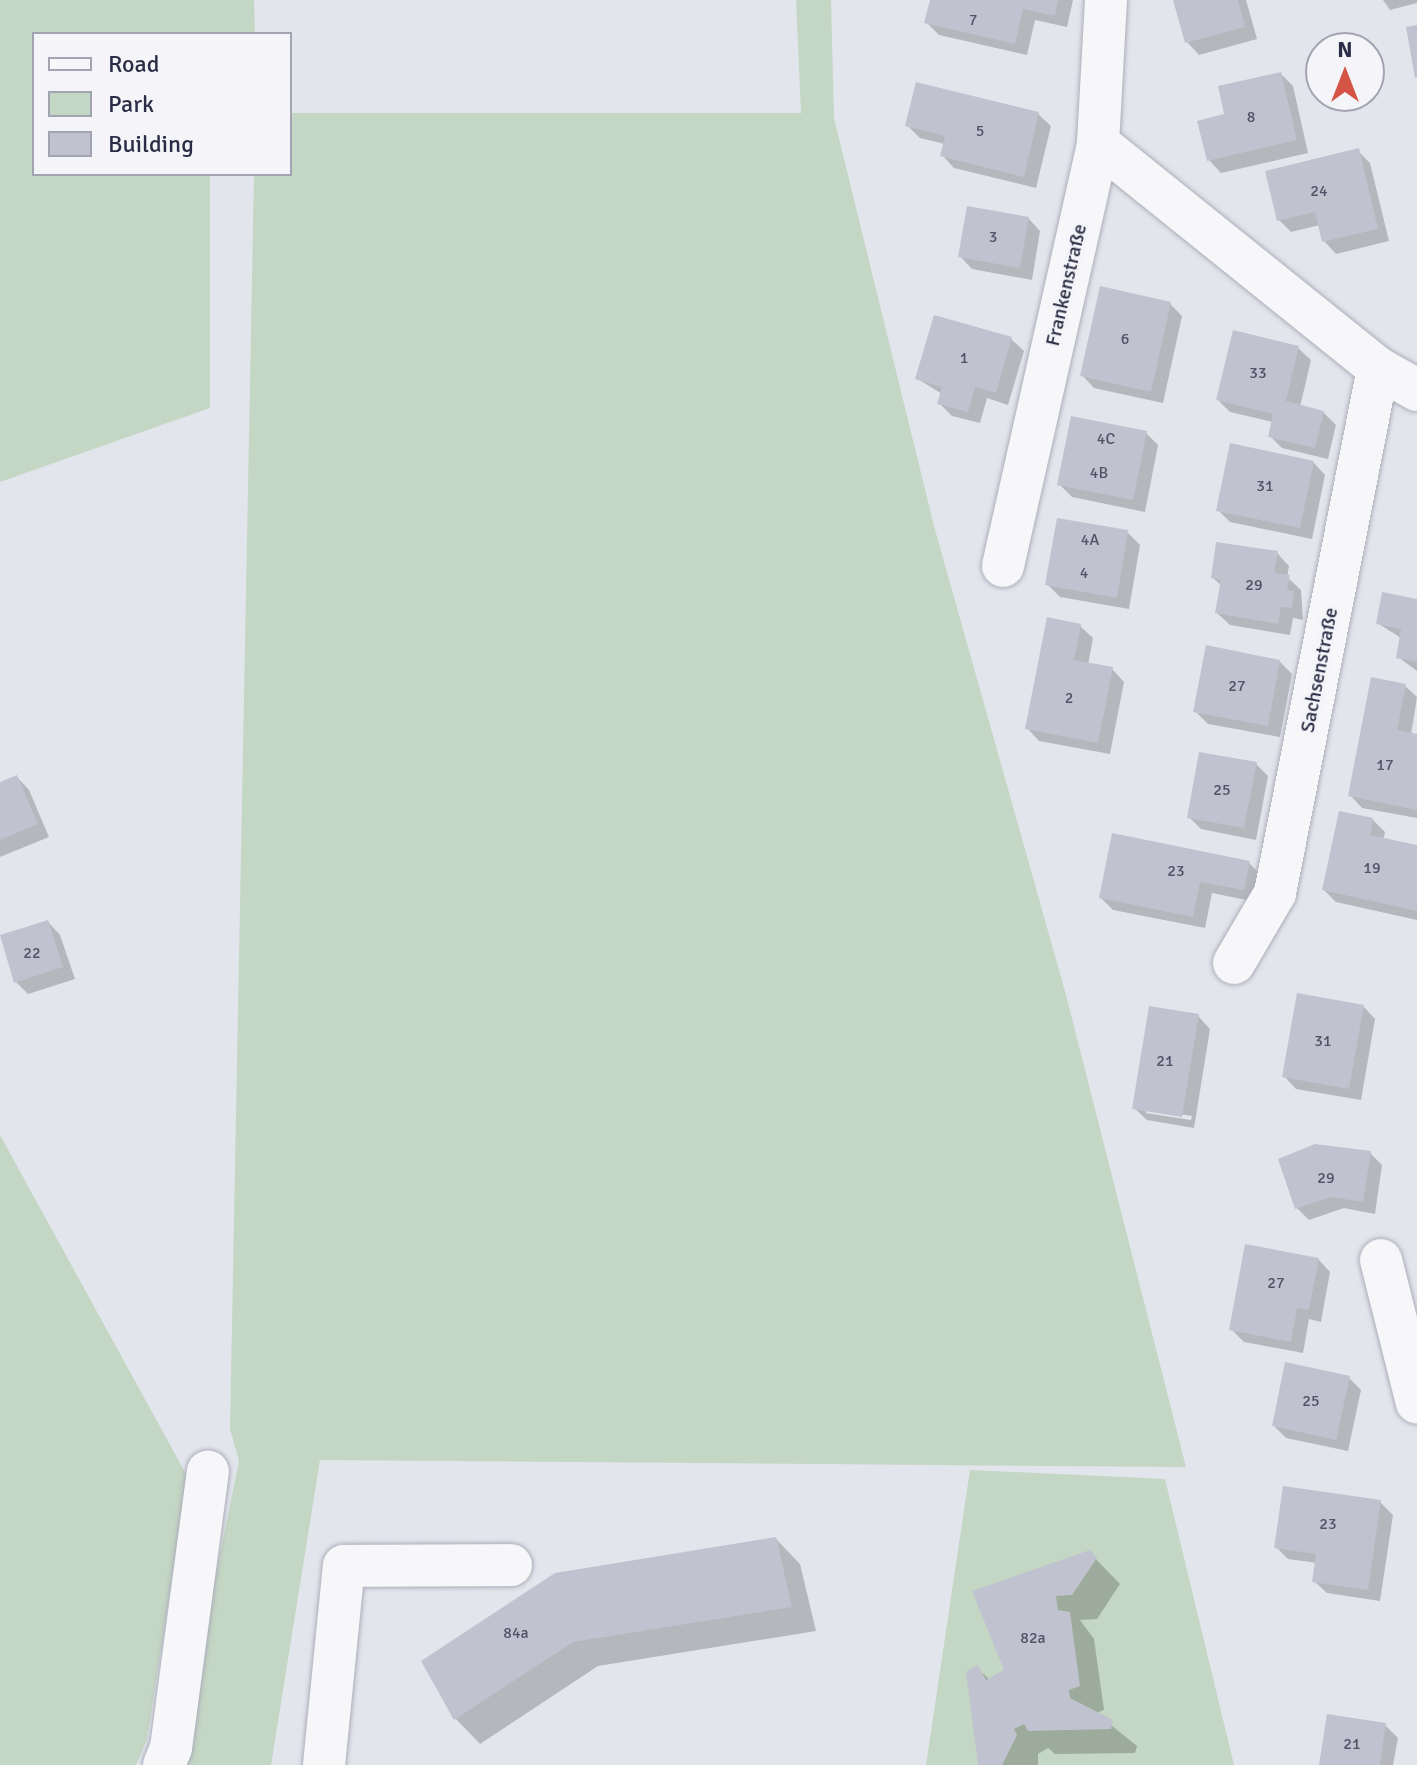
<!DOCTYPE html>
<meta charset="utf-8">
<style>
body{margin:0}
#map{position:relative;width:1417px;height:1765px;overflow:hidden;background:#e3e5ec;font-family:Signika,sans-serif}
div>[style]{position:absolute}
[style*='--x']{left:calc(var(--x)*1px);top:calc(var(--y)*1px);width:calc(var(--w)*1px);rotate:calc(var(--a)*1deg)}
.green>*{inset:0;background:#c4d6c4}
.shadow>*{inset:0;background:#0003}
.building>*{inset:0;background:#c0c2cf}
.roads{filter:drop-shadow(0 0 2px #acaeba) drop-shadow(0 0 2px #acaeba)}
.minor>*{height:42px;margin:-21px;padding:0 21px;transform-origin:21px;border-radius:21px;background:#f7f7fa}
span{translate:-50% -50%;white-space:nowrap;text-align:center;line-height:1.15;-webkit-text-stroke:8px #f4f4f9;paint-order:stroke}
.number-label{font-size:16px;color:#505268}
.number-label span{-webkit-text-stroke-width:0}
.street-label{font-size:20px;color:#2a2d45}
.legend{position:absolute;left:32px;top:32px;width:260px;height:144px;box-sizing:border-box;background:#f4f4f9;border:2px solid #a3a4b1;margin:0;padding:10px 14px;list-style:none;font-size:24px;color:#2a2d45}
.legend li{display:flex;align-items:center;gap:16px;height:40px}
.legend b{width:40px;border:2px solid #a3a4b1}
.north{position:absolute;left:1305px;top:32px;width:80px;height:80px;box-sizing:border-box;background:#f4f4f9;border:2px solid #a3a4b1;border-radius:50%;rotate:0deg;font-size:22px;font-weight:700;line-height:32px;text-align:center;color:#2a2d45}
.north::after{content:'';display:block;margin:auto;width:28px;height:36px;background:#d45445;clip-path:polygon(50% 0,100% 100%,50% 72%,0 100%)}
</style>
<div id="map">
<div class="green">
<i style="clip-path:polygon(0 0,254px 0,255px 34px,34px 34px,34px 174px,210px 174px,210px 408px,0 482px)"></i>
<i style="clip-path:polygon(796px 0,831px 0,834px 118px,934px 526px,1066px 995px,1186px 1467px,320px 1460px,271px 1765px,177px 1765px,239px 1461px,230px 1429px,254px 174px,290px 174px,290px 113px,801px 113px)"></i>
<i style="clip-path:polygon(0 1135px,197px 1494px,172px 1580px,147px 1739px,136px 1765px,0 1765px)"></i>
<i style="clip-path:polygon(970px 1470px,1165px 1479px,1234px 1765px,926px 1765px)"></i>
</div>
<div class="shadow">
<i style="clip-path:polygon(932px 0,1073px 0,1067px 27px,1035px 20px,1027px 55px,939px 35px,927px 23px)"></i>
<i style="clip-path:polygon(1175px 0,1246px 0,1257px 39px,1199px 55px,1187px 42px)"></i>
<i style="clip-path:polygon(1383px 0,1417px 0,1417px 3px,1390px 10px)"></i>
<i style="clip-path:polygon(1281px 74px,1293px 86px,1308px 153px,1221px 173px,1209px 160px,1227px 115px)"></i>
<i style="clip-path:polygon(1038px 114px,1051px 126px,1036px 188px,954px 168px,942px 155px,945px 144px,920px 138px,908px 126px)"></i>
<i style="clip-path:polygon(1358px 151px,1370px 163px,1389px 241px,1336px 254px,1324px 241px,1320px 225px,1291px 232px,1279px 220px)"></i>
<i style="clip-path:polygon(1028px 218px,1040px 231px,1032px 280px,972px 269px,960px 256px)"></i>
<i style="clip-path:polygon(1170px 304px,1182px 316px,1163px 403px,1094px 388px,1082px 375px)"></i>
<i style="clip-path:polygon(1011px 339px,1024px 351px,1008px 405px,987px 398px,980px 423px,952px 416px,939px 403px,942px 394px,918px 379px)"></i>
<i style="clip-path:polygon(1298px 348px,1311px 360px,1300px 407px,1323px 412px,1336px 425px,1328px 459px,1282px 448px,1270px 436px,1273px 422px,1230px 412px,1218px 400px)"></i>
<i style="clip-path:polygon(1146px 433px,1158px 445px,1145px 512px,1072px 497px,1059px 484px)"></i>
<i style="clip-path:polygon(1313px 462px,1325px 475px,1312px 539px,1230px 522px,1218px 510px)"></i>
<i style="clip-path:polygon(1127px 532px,1140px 545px,1129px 609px,1060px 597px,1047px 584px)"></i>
<i style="clip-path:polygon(1277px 553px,1289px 566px,1287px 577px,1301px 590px,1303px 620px,1293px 618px,1290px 635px,1230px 625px,1217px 613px,1222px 586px,1213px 578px)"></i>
<i style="clip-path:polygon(1417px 601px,1417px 671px,1398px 657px,1401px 638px,1379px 624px)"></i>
<i style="clip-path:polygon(1080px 626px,1093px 638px,1088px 665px,1112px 669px,1124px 682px,1110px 754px,1039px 741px,1027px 728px)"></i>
<i style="clip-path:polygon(1279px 661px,1292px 674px,1280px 737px,1208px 724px,1195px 711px)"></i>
<i style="clip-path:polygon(1405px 686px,1417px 697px,1411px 735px,1417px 736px,1417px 818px,1362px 808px,1350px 795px)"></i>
<i style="clip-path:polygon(1256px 764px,1268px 776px,1256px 840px,1201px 829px,1189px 817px)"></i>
<i style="clip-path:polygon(17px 777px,29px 790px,49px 837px,0 857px,0 784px)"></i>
<i style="clip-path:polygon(1372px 819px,1385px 832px,1383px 840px,1417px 848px,1417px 920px,1336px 902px,1324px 890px)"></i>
<i style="clip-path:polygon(1249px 863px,1261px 875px,1256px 902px,1212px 893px,1205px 928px,1113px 910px,1101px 898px)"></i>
<i style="clip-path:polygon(48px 922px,60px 935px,75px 979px,28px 994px,16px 982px)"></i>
<i style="clip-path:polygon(1363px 1006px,1375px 1019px,1361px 1100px,1296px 1089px,1284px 1076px)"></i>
<i style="clip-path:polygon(evenodd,1198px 1016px,1210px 1029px,1194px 1128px,1147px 1120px,1134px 1108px,1198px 1016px,1146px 1109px,1192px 1116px,1191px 1120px,1146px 1113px,1146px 1109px)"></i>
<i style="clip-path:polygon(1370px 1153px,1382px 1165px,1375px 1214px,1344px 1208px,1309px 1220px,1297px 1208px)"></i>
<i style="clip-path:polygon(1318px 1259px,1330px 1272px,1321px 1322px,1309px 1319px,1303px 1353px,1244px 1342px,1232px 1330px)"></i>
<i style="clip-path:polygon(1349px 1378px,1361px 1390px,1348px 1451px,1286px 1438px,1274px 1426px)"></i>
<i style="clip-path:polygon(1380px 1502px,1393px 1515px,1380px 1601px,1327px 1593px,1314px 1581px,1317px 1563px,1288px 1559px,1276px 1547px)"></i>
<i style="clip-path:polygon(776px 1539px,800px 1564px,816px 1631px,598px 1666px,480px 1744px,456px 1719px,424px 1661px)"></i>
<i style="clip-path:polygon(1089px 1552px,1120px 1584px,1097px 1619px,1080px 1620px,1094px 1639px,1104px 1710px,1096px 1713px,1137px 1746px,1135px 1753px,1055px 1754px,1048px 1748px,1038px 1754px,1038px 1765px,980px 1765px,977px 1668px,990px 1680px,1006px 1671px,974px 1592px)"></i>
<i style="clip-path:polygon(1385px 1725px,1398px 1738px,1393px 1765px,1321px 1765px)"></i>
</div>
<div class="building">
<i style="clip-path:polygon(930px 0,1058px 0,1055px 16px,1023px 9px,1015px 44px,924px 23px)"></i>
<i style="clip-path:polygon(1173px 0,1238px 0,1245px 27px,1185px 43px)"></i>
<i style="clip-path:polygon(1417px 25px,1417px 77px,1415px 78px,1406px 27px)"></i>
<i style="clip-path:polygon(1281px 72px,1297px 140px,1207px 161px,1197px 121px,1224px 114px,1218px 86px)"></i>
<i style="clip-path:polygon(916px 82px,1039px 112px,1024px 177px,940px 156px,945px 136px,905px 126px)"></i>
<i style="clip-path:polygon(1359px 148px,1378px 229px,1322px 242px,1315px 212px,1277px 221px,1265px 171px)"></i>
<i style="clip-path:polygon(967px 206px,1029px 217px,1020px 268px,958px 257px)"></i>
<i style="clip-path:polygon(1100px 286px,1171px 302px,1151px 392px,1080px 376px)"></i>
<i style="clip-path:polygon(934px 315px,1012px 337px,996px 393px,975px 387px,968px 412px,937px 404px,942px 387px,915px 379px)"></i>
<i style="clip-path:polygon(1233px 330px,1299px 346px,1286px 401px,1324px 411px,1315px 448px,1268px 437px,1273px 414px,1216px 400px)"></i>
<i style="clip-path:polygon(1071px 416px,1147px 431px,1133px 500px,1057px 485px)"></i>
<i style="clip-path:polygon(1230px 443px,1314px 461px,1300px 528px,1216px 511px)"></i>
<i style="clip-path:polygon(1057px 518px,1128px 530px,1117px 598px,1045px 585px)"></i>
<i style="clip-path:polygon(1216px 542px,1278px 551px,1274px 573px,1290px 575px,1287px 590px,1294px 591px,1292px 608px,1281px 607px,1278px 624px,1215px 613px,1221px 580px,1211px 578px)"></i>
<i style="clip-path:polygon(1382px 592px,1417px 599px,1417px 662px,1396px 658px,1401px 629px,1376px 624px)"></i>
<i style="clip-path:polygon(1047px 617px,1081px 624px,1074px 660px,1113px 667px,1098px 743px,1025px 729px)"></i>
<i style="clip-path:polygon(1206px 645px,1280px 660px,1268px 726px,1193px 712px)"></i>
<i style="clip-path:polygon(1371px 677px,1406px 684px,1397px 730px,1417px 734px,1417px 810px,1348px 796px)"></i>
<i style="clip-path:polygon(1199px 752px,1257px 762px,1244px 828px,1187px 818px)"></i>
<i style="clip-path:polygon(17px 775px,38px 824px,0 840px,0 782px)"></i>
<i style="clip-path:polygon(1339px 811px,1373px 818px,1370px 835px,1417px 845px,1417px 911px,1322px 890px)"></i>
<i style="clip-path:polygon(1112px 833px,1250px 861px,1244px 890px,1200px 882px,1193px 917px,1099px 898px)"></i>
<i style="clip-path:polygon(48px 920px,63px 967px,14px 983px,0 935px)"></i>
<i style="clip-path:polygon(1297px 993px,1364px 1005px,1349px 1089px,1282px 1077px)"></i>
<i style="clip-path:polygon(1149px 1006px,1199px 1014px,1182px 1117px,1132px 1109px)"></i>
<i style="clip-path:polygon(1315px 1144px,1371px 1151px,1363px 1202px,1331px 1197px,1295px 1209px,1278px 1159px)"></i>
<i style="clip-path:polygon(1245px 1244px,1319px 1258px,1309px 1310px,1297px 1308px,1291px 1342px,1229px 1330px)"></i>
<i style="clip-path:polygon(1285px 1362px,1350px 1376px,1336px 1440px,1272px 1426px)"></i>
<i style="clip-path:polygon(1283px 1486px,1381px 1500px,1368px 1590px,1312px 1582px,1316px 1554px,1274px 1548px)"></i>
<i style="clip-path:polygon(776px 1537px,792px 1607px,573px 1642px,454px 1720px,421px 1661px,555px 1573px)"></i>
<i style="clip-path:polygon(1090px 1550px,1097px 1558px,1072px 1595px,1056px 1596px,1058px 1610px,1070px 1612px,1080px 1686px,1069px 1690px,1070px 1698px,1113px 1720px,1111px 1729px,1028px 1731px,1024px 1724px,1014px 1729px,1017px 1735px,1002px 1765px,978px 1765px,966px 1672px,978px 1665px,986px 1680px,1004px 1670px,972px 1591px)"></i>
<i style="clip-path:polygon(1327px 1714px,1386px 1723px,1380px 1765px,1319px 1765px)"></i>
</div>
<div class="roads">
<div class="minor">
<i style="--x:1098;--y:143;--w:359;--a:38.8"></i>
<i style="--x:1378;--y:368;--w:45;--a:29.4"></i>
<i style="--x:1003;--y:566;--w:434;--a:-77.3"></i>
<i style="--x:1098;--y:143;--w:143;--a:-86.8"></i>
<i style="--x:1234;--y:963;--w:81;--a:-59.6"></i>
<i style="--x:1275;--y:893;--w:535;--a:-78.9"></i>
<i style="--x:1381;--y:1260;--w:147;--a:75.9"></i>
<i style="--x:164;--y:1765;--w:18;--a:-68"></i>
<i style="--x:171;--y:1748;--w:279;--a:-82.4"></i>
<i style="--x:324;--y:1765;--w:200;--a:-84.3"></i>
<i style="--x:344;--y:1566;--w:167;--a:-0.3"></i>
</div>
</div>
<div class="number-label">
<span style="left:973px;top:20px">7</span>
<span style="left:1251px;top:117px">8</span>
<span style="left:980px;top:131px">5</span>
<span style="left:1319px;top:191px">24</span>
<span style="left:993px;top:237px">3</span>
<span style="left:1125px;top:339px">6</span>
<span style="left:964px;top:358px">1</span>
<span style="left:1258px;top:373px">33</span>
<span style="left:1106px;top:439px">4C</span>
<span style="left:1099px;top:473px">4B</span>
<span style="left:1265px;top:486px">31</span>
<span style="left:1090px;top:540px">4A</span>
<span style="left:1084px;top:573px">4</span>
<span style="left:1254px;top:585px">29</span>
<span style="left:1237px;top:686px">27</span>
<span style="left:1069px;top:698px">2</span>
<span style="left:1385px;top:765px">17</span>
<span style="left:1222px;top:790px">25</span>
<span style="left:1372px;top:868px">19</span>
<span style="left:1176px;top:871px">23</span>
<span style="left:32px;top:953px">22</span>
<span style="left:1323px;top:1041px">31</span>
<span style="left:1165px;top:1061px">21</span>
<span style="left:1326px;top:1178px">29</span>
<span style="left:1276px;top:1283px">27</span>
<span style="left:1311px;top:1401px">25</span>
<span style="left:1328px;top:1524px">23</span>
<span style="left:516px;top:1633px">84a</span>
<span style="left:1033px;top:1638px">82a</span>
<span style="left:1352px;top:1744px">21</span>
</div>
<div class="street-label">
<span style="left:1066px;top:285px;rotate:-77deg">Frankenstraße</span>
<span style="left:1319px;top:670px;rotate:-79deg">Sachsenstraße</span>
</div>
<ul class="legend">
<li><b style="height:10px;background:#f7f7fa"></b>Road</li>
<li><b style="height:22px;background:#c4d6c4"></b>Park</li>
<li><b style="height:22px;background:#c0c2cf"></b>Building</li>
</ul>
<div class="north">N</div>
</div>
